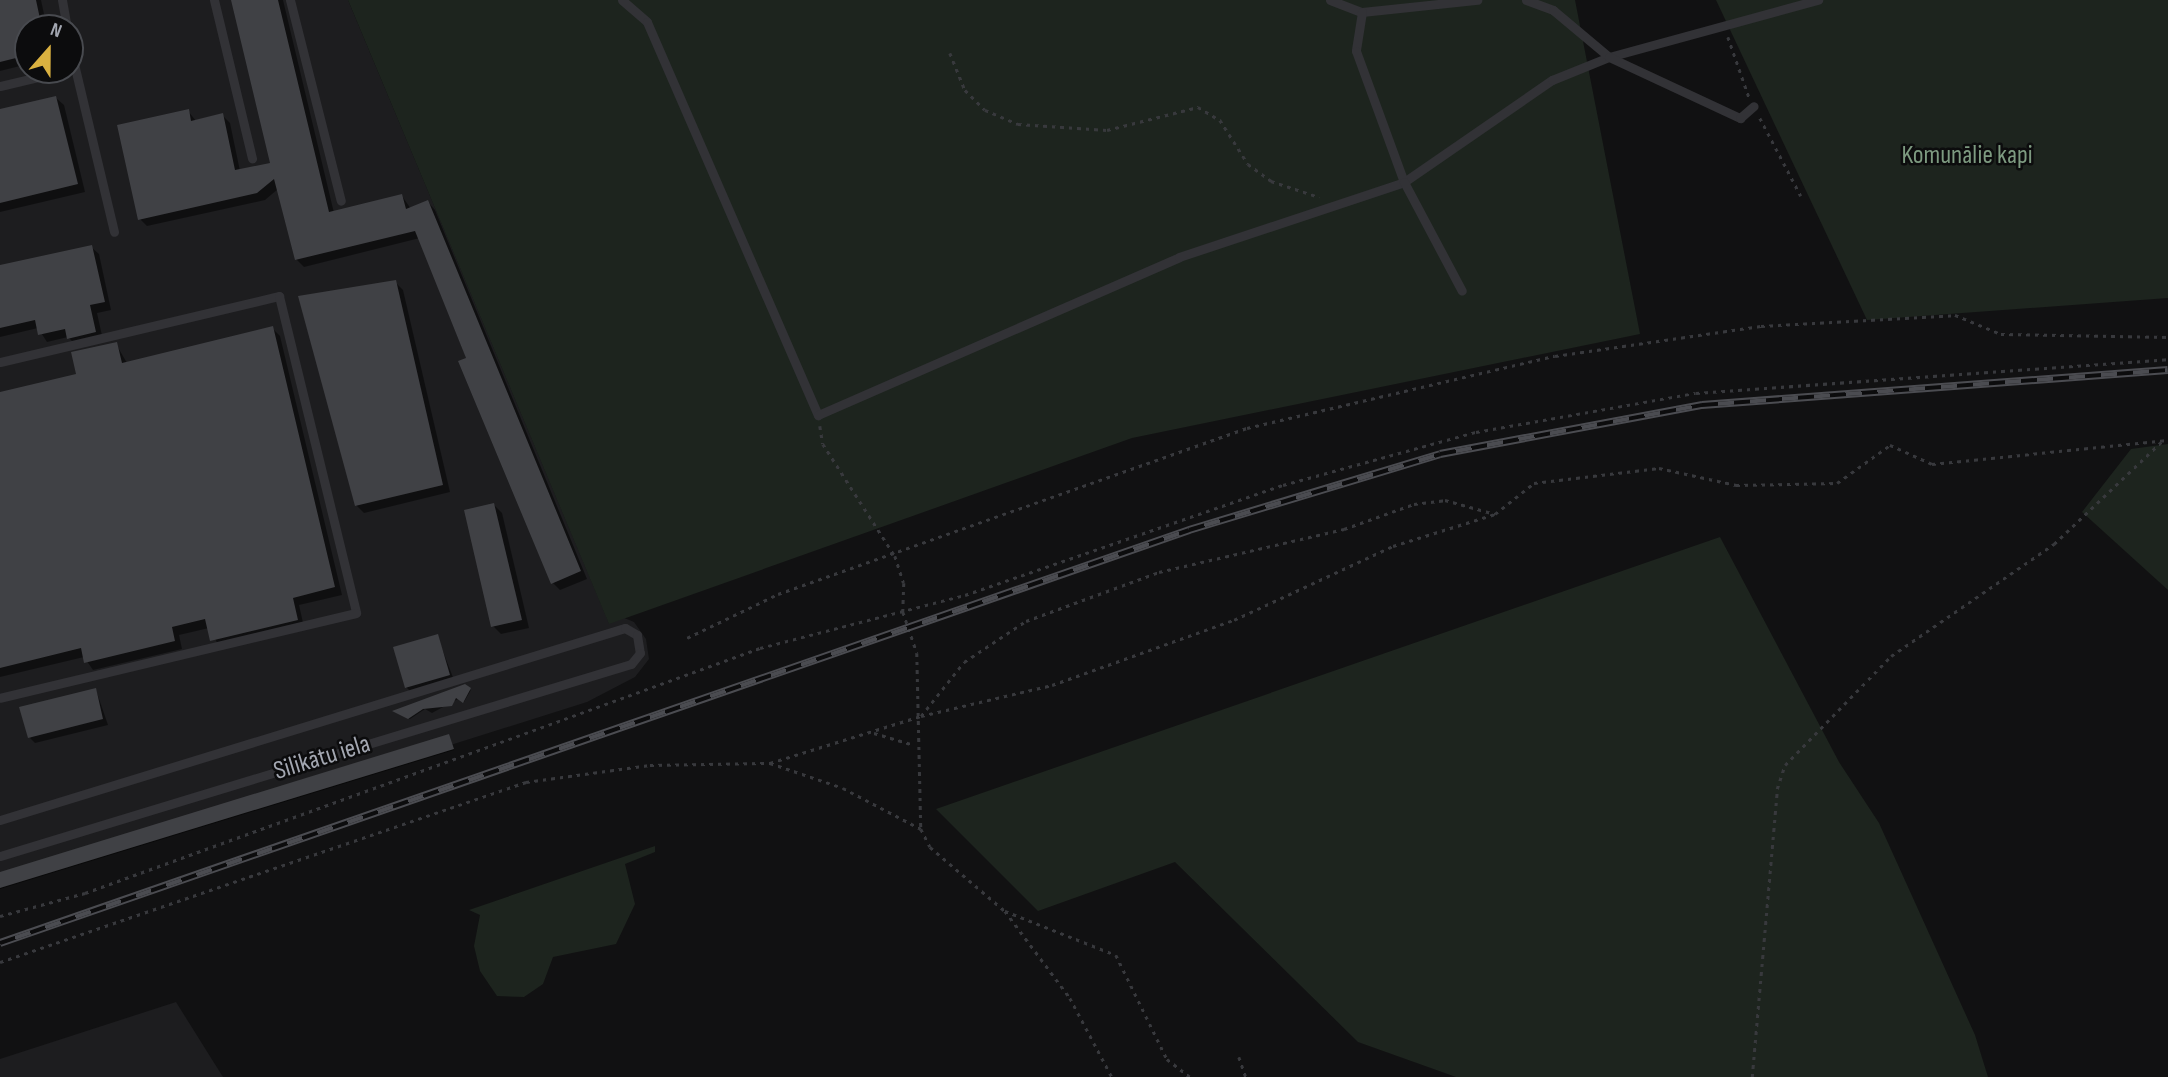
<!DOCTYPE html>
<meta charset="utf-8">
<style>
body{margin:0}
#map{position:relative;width:2168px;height:1077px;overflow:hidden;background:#111112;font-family:"Sofia Sans Condensed",sans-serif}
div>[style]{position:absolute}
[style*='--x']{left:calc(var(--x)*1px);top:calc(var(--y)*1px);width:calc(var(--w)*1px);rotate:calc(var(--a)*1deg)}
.built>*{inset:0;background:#1d1d1f}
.green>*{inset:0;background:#1d241e}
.shadow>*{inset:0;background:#0007}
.building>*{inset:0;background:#404145}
.path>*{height:2.5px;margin-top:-1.25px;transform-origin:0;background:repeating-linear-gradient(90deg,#38393d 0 3.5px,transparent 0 8.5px)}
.service>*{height:9px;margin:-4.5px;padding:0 4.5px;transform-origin:4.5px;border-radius:4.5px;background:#323236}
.rail>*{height:8px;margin-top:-4px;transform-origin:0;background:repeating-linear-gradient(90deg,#0c0c0d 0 16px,#4b4c51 0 32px);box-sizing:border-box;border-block:2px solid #4b4c51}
span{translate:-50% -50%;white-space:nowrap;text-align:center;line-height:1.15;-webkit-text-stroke:5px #0c0c0d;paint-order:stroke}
.park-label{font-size:26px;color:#7d9a80}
.street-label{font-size:26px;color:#a3a7b1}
.north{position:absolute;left:14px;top:14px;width:70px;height:70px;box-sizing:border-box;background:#0c0c0d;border:2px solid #484a4f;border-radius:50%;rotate:21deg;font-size:19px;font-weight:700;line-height:28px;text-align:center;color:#a3a7b1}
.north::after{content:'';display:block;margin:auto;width:24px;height:32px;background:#dab140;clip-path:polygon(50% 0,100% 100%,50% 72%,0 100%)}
</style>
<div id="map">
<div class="built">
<i style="clip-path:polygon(evenodd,0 0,348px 0,609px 623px,622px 617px,634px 622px,646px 639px,649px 659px,635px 677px,587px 702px,0 887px,0 0,28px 28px,70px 28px,70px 70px,28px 70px,28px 28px)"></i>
<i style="clip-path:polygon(176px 1002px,223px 1077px,0 1077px,0 1059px)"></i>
</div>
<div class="green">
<i style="clip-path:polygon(348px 0,1575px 0,1640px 334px,1132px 438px,609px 624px)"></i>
<i style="clip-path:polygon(1716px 0,2168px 0,2168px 298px,1867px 320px)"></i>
<i style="clip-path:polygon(2168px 444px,2168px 590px,2082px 512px,2131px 449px)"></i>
<i style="clip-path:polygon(1720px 537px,1839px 762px,1879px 823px,1975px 1035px,1988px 1077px,1456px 1077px,1358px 1042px,1175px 862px,1038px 911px,936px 809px)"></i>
<i style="clip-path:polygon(655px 846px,655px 852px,625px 864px,635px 904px,616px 944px,553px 957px,543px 984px,524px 997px,497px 996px,480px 971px,474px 946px,480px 915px,469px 910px)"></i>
</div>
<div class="shadow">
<i style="clip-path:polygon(0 0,41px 0,47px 28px,28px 28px,28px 64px,0 71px)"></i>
<i style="clip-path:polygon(233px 0,283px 0,334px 213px,402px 196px,411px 209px,428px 202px,435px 210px,587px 579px,560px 590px,553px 583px,420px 238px,304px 267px,296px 259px,278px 189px,265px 200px,147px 226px,140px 219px,188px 111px,196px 121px,222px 115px,230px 123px,240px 171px,272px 164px)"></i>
<i style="clip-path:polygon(56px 98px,64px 105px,85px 192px,0 212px,0 111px)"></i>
<i style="clip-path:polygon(91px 247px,99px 254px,111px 310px,97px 313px,103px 340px,77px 346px,68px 337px,47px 342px,38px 328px,0 337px,0 269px)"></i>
<i style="clip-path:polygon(395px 282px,403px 290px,450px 492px,364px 513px,356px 505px)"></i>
<i style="clip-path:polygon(272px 328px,280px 336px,342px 595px,299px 605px,304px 627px,220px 648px,209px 628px,179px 635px,182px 649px,93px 670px,84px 657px,0 677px,0 394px,78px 375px,116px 344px,127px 363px)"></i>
<i style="clip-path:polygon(494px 505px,502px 513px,529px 628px,501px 634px,493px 626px)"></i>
<i style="clip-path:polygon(437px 636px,454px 680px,412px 693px,406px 687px)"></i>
<i style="clip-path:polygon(96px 690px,108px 725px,35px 743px,30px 738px)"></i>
<i style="clip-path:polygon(471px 690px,464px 702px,458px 699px,432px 713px,425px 709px,410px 719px,396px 712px)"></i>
<i style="clip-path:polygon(450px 738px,454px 750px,0 889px,0 873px)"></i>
</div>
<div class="building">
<i style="clip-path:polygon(0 0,36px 0,42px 28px,28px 28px,28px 55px,0 62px)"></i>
<i style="clip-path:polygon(231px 0,278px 0,329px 212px,402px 194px,406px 209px,428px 200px,581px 571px,551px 584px,458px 361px,466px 358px,415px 231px,295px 260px,274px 179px,257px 193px,138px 220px,117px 125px,189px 109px,191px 121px,223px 113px,235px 170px,270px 163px)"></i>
<i style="clip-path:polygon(56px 96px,78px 184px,0 203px,0 109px)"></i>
<i style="clip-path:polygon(92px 245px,105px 302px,90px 305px,96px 332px,67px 339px,65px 329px,38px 335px,35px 320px,0 328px,0 265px)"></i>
<i style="clip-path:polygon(396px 280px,443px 485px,355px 506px,298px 296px)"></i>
<i style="clip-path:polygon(273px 326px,335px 587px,293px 598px,298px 620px,210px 641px,205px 619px,172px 627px,175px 641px,84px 663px,81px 648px,0 668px,0 392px,76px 374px,71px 352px,117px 342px,122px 363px)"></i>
<i style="clip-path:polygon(494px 503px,522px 620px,491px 627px,464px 510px)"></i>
<i style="clip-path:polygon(438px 634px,450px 675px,405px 688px,393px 647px)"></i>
<i style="clip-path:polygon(465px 684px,471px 688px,463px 703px,456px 698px,452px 706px,423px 709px,408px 719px,392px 711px)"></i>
<i style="clip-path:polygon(96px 688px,103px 719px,28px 738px,19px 707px)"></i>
<i style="clip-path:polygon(449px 734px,454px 749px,0 888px,0 872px)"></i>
</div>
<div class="path">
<i style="--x:1728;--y:37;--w:64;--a:70.7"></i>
<i style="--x:950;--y:53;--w:40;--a:68"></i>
<i style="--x:965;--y:90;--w:28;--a:45"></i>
<i style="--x:985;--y:110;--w:36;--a:23"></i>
<i style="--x:1018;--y:124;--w:89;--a:3.9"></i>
<i style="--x:1107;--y:130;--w:94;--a:-14.2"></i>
<i style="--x:1198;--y:107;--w:26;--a:31"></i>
<i style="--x:1220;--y:120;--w:52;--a:57.5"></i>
<i style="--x:1248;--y:164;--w:29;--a:36"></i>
<i style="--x:1271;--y:181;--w:51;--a:18.4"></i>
<i style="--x:1760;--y:118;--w:88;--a:62.3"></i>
<i style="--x:820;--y:426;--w:18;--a:81"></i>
<i style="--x:823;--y:444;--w:133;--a:57.3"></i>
<i style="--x:895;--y:556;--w:28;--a:72"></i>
<i style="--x:904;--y:583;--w:29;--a:92"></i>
<i style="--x:903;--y:612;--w:43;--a:71.1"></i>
<i style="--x:917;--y:653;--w:176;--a:88.7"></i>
<i style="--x:687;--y:638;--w:101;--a:-25.8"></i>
<i style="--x:778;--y:594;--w:498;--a:-19.5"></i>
<i style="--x:1247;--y:428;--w:316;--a:-13.2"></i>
<i style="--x:1555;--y:356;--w:208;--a:-8.3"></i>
<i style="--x:1761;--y:326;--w:194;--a:-3.2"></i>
<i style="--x:1955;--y:315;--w:50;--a:22.4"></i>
<i style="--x:2001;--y:334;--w:167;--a:1"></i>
<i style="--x:921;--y:716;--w:69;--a:-51.5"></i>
<i style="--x:964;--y:662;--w:74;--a:-33.5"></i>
<i style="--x:1026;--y:621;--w:142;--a:-20.2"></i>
<i style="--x:1159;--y:572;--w:190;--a:-13.1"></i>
<i style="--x:1344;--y:529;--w:74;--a:-19.7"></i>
<i style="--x:1414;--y:504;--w:31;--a:-7"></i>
<i style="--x:1445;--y:500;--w:52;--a:15.6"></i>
<i style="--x:1495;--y:514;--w:50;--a:-38.5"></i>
<i style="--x:1534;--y:483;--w:126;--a:-6.8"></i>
<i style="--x:1659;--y:468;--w:79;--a:12.4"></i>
<i style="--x:1736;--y:485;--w:101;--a:-1.1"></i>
<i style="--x:1837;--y:483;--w:65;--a:-35.6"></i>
<i style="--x:1890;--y:445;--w:46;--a:24.3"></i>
<i style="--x:1932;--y:464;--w:237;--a:-5.8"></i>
<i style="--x:874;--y:733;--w:42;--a:16.7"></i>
<i style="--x:770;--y:763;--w:77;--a:18.9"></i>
<i style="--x:843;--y:788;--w:88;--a:27.7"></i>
<i style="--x:921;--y:829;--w:20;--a:63"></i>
<i style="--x:930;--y:847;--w:99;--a:40.5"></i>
<i style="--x:1005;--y:911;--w:109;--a:53.2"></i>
<i style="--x:1070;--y:998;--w:89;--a:62"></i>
<i style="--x:1005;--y:911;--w:119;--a:21.6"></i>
<i style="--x:1116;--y:955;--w:116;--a:63.9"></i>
<i style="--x:1167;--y:1059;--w:29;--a:38"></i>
<i style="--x:0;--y:916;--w:88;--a:-15.1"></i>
<i style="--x:85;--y:893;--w:718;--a:-19.95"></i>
<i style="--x:760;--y:648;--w:212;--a:-14.5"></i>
<i style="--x:965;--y:595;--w:336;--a:-19.1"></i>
<i style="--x:1283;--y:485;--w:200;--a:-15.4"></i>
<i style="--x:1476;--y:432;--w:223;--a:-10.1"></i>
<i style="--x:1696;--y:393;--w:473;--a:-4.1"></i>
<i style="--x:0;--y:962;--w:556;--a:-18.89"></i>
<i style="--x:526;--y:782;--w:125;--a:-7.8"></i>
<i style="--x:650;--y:765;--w:120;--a:-1"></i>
<i style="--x:770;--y:763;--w:158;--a:-17.3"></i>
<i style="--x:921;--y:716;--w:135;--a:-13.3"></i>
<i style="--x:1052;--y:685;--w:193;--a:-19.7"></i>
<i style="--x:1234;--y:620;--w:175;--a:-25"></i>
<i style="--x:1393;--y:546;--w:107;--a:-17.4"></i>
<i style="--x:1239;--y:1057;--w:21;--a:71"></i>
<i style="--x:1752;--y:1077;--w:289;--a:-85"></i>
<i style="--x:1777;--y:789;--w:25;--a:-72"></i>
<i style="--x:1785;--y:765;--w:152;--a:-45.8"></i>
<i style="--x:1891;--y:656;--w:198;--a:-34.5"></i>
<i style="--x:2054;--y:544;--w:148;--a:-43.6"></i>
</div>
<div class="service">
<i style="--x:62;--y:0;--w:28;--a:80"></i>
<i style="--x:214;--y:0;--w:163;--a:76.5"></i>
<i style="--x:290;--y:0;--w:207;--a:75.8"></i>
<i style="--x:622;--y:0;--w:33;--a:41"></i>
<i style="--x:647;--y:22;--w:429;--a:66.5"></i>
<i style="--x:818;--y:415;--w:394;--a:-23.6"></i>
<i style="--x:1179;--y:257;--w:237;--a:-18.4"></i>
<i style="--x:1404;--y:182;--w:180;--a:-34.6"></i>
<i style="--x:1552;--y:80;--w:61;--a:-22"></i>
<i style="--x:1609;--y:57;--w:217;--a:-15.3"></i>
<i style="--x:1330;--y:0;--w:34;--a:21"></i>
<i style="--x:1362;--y:12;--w:116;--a:-6"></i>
<i style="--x:1526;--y:0;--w:29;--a:20"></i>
<i style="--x:1553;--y:10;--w:73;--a:40"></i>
<i style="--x:1609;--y:57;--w:145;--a:25"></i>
<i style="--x:1740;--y:118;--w:18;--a:-41"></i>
<i style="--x:1362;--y:12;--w:39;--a:99"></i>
<i style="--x:1356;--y:51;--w:140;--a:69.9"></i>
<i style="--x:1404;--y:182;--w:123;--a:62"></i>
<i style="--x:70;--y:47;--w:190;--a:76.6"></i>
<i style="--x:0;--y:86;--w:69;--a:-13.4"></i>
<i style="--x:0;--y:362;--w:287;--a:-13.3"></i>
<i style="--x:279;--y:296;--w:326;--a:76.3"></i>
<i style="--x:356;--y:613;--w:366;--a:166.6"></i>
<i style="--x:0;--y:820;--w:654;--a:-17.08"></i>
<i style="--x:625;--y:628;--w:14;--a:30"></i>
<i style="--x:637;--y:635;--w:18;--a:81"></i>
<i style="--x:640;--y:653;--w:14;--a:129"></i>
<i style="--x:631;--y:664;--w:660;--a:163.08"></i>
</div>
<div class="rail">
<i style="--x:0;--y:943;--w:1259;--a:-19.15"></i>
<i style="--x:1189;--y:530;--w:262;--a:-16.8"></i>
<i style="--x:1440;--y:454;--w:267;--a:-10.6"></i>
<i style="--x:1702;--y:405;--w:467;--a:-4.3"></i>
</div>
<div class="park-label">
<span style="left:1967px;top:156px">Komunālie kapi</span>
</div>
<div class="street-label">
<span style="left:322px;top:758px;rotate:-17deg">Silikātu iela</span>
</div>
<div class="north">N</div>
</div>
